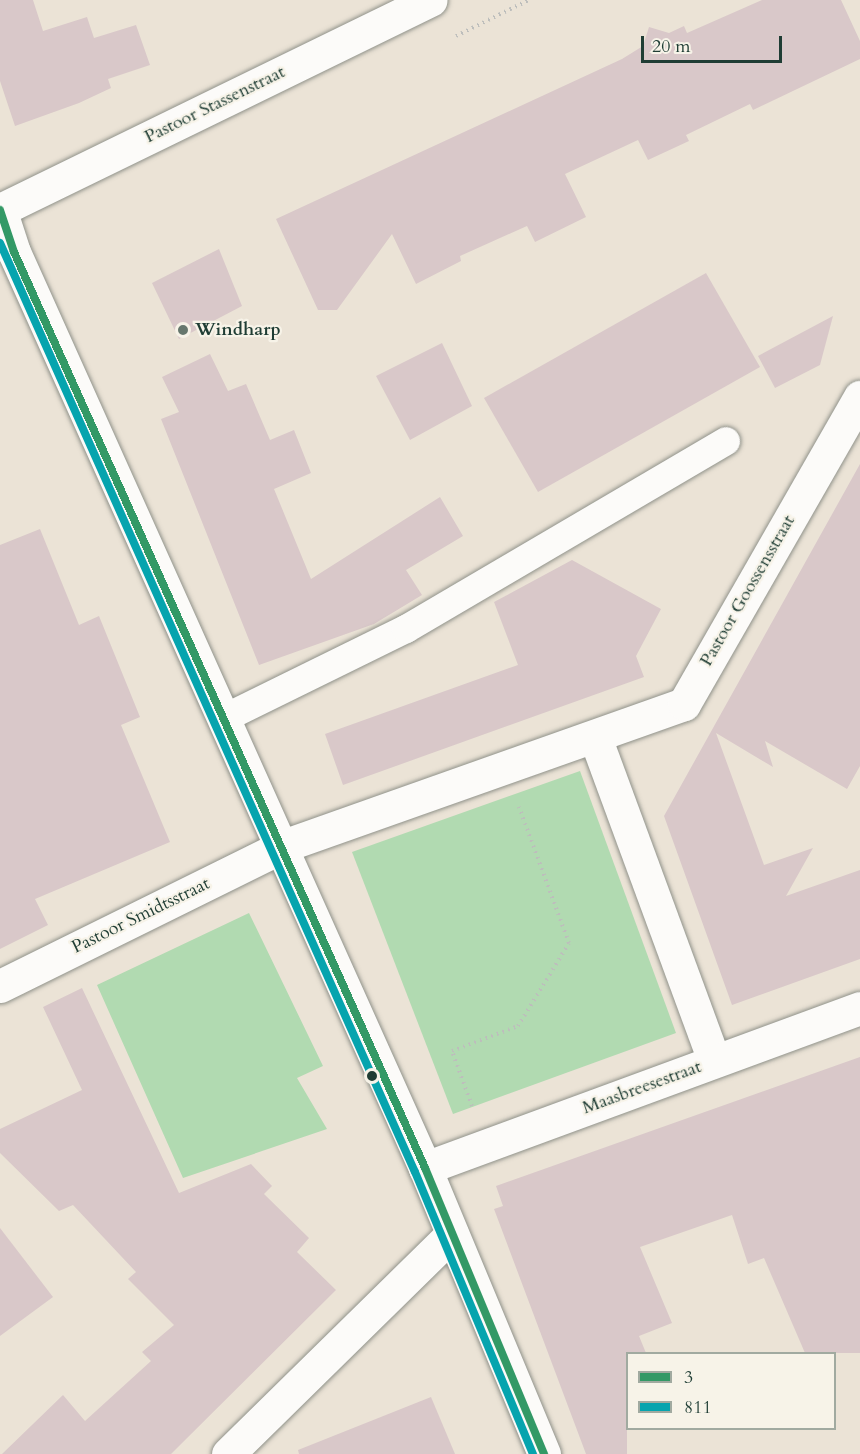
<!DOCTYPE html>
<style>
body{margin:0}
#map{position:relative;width:860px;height:1454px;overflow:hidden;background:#ebe3d6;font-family:Cardo,serif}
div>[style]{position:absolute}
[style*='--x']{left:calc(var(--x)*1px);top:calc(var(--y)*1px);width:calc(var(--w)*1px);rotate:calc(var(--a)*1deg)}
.green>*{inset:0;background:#b1dab1}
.building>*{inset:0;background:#d9c8c9}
.path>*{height:4px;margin-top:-2px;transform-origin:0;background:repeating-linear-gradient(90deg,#bdbebc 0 1.5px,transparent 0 6px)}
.roads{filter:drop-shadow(0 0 2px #90928a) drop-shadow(0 0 2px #90928a)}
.lane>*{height:28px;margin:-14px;padding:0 14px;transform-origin:14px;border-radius:14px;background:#fcfbf9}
.street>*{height:33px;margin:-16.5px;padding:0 16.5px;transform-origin:16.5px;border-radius:16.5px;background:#fcfbf9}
.secondary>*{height:33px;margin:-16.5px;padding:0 16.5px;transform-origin:16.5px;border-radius:16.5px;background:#fcfbf9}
.bus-1>*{height:8px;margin:-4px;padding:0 4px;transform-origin:4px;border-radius:4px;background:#396}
.bus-2>*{height:8px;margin:-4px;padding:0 4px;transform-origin:4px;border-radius:4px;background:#06a4ae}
.dots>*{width:16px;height:16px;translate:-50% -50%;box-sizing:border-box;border:3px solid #f7f3e8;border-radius:50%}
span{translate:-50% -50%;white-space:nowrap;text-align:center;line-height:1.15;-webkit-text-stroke:4.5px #f7f3e8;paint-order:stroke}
.street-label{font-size:18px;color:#1f3d34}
.poi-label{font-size:18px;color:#1f3d34;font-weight:700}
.left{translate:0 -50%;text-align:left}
.legend{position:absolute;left:626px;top:1352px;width:210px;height:78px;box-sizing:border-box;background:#f7f3e8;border:2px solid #a1aaa0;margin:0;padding:8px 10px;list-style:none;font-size:18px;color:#1f3d34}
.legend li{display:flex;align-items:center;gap:12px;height:30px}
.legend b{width:30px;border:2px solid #a1aaa0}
.scale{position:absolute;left:641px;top:36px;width:141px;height:27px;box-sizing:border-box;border:3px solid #1f3d34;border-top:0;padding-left:8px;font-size:18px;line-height:21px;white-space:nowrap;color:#1f3d34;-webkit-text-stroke:4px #f7f3e8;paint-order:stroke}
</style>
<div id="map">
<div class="green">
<i style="clip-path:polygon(580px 771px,676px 1033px,453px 1114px,352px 852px)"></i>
<i style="clip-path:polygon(249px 913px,323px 1066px,297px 1078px,327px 1129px,183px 1178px,97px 985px)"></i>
</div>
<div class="building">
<i style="clip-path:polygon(0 0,33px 0,43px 31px,87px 17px,94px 38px,136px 25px,150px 65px,108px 79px,111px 88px,79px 103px,15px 126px,0 81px)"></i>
<i style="clip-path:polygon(762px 0,841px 0,860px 41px,860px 59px,753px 110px,750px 104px,686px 135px,689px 141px,648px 160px,638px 140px,565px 174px,586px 217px,535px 242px,527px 226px,460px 256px,461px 261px,416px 284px,392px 234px,337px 310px,318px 310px,276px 219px,622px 59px,643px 46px,649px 27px,669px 33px,684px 26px,687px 33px)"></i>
<i style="clip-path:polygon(219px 249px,242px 306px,179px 339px,152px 283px)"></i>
<i style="clip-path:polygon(706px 273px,760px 367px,538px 492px,484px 398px)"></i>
<i style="clip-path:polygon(833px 316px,820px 365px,775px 388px,758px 356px)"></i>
<i style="clip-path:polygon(442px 343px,472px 406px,410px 440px,376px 376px)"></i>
<i style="clip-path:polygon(210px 354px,228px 391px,246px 384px,270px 440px,294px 430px,311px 473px,274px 489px,311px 579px,440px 497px,463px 536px,406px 570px,422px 595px,374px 624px,259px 665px,161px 419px,179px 412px,162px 377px)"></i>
<i style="clip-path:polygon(860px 464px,860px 766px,847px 789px,765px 741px,773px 767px,716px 733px,764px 865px,813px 848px,786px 896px,860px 870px,860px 959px,732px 1005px,664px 816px)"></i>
<i style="clip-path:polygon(40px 529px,79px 625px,99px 616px,140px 717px,121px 725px,170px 842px,35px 899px,48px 925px,0 949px,0 545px)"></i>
<i style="clip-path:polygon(572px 560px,661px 609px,636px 656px,644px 677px,343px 785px,325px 734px,518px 665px,494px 602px)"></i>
<i style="clip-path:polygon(82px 988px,179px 1193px,251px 1164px,272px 1186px,264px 1194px,309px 1238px,297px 1252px,336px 1290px,171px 1454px,2px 1454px,63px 1395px,85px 1421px,151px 1361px,142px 1352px,174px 1325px,128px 1279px,136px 1272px,73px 1205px,59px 1211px,0 1153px,0 1129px,82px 1090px,43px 1007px)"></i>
<i style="clip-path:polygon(860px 1057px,860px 1353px,805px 1353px,764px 1258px,748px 1264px,732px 1215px,640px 1247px,672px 1323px,639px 1336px,646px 1353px,627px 1353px,627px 1454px,586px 1454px,494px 1209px,503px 1206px,496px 1186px)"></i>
<i style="clip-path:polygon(0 1228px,53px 1297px,0 1336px)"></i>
<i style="clip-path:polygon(431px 1397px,455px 1454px,299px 1454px,298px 1450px)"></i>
</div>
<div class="path">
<i style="--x:456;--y:36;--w:81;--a:-26.3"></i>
<i style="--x:472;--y:1106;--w:59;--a:-110"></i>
<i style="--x:452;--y:1051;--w:71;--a:-20.7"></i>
<i style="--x:518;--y:1026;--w:97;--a:-58.4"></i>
<i style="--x:569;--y:943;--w:145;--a:-110.2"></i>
</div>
<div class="roads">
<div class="lane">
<i style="--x:225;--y:718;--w:202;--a:-26.2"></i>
<i style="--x:406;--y:629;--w:371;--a:-30.4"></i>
</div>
<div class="street">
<i style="--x:0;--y:209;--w:45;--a:72"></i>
<i style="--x:14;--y:252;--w:1004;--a:65.83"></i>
<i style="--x:425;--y:1168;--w:310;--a:67.4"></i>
<i style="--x:595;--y:737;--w:345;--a:69.8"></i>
<i style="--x:0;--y:986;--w:316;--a:-26.3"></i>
<i style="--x:283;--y:846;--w:425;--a:-19.5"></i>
<i style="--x:684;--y:704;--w:354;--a:-60.2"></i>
<i style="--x:425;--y:1168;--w:463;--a:-20.2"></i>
<i style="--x:228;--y:1454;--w:314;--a:-44.5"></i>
</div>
<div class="secondary">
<i style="--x:0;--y:210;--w:479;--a:-26"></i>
</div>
</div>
<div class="bus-1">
<i style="--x:0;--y:210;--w:44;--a:71.6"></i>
<i style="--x:14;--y:252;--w:1004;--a:65.83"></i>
<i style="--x:425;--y:1168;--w:310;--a:67.4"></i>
</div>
<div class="bus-2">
<i style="--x:0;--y:243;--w:1017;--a:65.93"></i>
<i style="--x:415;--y:1172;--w:306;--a:67.3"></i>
</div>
<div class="dots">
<i style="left:183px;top:330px;background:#66776d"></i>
<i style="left:372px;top:1076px;background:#1f3d34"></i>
</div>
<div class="street-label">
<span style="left:215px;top:105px;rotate:-26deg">Pastoor Stassenstraat</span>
<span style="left:748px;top:591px;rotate:-60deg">Pastoor Goossensstraat</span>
<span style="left:141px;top:916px;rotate:-26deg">Pastoor Smidtsstraat</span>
<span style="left:642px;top:1088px;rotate:-20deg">Maasbreesestraat</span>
</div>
<div class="poi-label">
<span class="left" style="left:195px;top:330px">Windharp</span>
</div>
<ul class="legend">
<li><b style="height:8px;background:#396"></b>3</li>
<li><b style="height:8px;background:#06a4ae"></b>811</li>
</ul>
<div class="scale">20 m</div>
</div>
